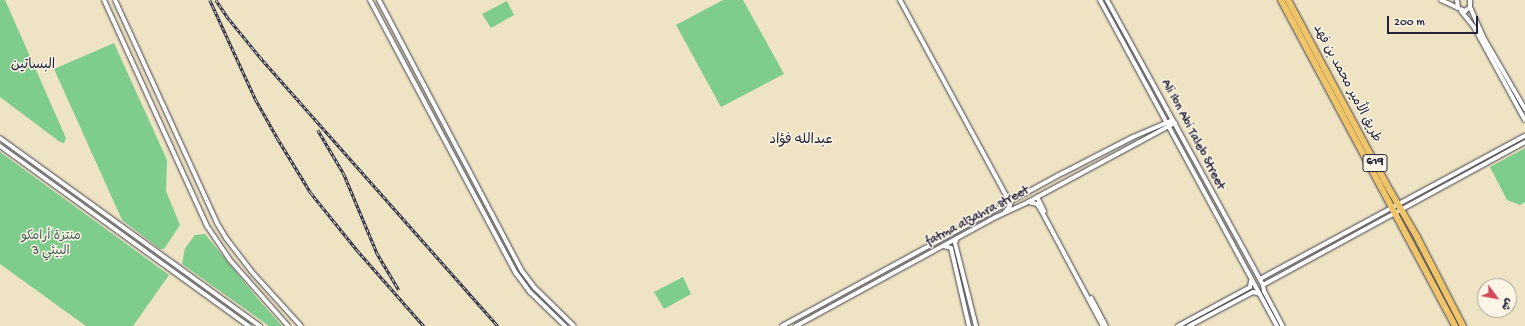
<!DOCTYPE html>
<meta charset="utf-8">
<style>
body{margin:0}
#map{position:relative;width:1525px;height:326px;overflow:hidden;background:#eee3c2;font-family:"Gochi Hand","Playpen Sans Arabic",sans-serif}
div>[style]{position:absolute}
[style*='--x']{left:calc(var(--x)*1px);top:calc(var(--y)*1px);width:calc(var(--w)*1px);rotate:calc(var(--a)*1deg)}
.green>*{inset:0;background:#7ecd8d}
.roads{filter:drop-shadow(0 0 1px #413f4f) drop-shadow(0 0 1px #413f4f)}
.tertiary>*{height:4px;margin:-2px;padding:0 2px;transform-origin:2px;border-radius:2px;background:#fff}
.motorway>*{height:6px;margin:-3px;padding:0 3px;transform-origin:3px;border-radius:3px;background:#f0c469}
.rail>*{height:2.5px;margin-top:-1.25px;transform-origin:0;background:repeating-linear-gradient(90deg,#fcf5e5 0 3px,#22223b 0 6px);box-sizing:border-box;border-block:1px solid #22223b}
span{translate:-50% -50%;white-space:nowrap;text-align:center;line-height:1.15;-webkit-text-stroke:3px #fcf5e5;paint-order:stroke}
.shield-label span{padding:1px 3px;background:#fcf5e5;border:1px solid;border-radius:3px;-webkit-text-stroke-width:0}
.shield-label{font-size:12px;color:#22223b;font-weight:700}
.street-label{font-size:13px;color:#22223b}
.park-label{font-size:13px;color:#425e58}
.neighbourhood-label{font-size:14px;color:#22223b}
.north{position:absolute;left:1477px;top:278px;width:40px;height:40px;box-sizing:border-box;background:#fcf5e5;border:1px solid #a5a1a1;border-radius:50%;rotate:122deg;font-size:11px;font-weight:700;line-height:16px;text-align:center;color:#22223b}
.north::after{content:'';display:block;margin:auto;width:14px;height:18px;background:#d1495b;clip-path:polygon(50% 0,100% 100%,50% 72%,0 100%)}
.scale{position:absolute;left:1387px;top:16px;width:91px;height:18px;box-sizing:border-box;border:2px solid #22223b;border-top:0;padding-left:5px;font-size:12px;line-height:14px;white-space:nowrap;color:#22223b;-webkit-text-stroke:3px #fcf5e5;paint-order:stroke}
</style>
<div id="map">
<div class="green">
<i style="clip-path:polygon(0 0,5px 0,66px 138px,64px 143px,60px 142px,0 97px)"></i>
<i style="clip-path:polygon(723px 0,743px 0,784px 74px,721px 107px,676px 25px)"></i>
<i style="clip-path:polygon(507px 1px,514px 15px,491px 28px,482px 14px)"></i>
<i style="clip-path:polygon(114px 43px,167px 160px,166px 191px,180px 225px,164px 249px,160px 249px,122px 220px,54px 69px)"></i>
<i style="clip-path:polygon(1525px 148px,1525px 202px,1520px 205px,1507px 200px,1490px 167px)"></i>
<i style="clip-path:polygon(0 152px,169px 275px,133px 326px,86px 326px,0 264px)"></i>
<i style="clip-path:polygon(205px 234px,257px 298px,282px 326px,269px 326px,182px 264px,185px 248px,195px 235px)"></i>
<i style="clip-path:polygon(683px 277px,691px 294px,664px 309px,654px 292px)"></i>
</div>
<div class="roads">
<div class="tertiary">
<i style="--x:104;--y:0;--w:248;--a:65.5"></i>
<i style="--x:207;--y:226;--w:40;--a:56"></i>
<i style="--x:229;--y:259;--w:89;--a:48.6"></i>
<i style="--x:115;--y:0;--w:245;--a:65.4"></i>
<i style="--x:217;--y:223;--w:17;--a:59"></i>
<i style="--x:226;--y:238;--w:43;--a:52.6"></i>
<i style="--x:252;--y:272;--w:73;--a:47.8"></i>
<i style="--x:370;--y:0;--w:310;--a:61.9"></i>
<i style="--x:516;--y:273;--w:24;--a:54"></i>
<i style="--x:530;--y:292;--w:49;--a:44.2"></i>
<i style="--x:379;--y:0;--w:306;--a:62.2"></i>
<i style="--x:522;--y:271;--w:21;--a:53"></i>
<i style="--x:535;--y:288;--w:54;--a:44.3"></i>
<i style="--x:900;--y:0;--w:231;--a:61.5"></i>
<i style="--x:1010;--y:203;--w:3;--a:90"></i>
<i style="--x:1010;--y:206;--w:8;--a:130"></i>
<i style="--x:1100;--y:0;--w:371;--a:61.5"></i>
<i style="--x:1107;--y:0;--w:325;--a:61.3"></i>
<i style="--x:1263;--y:285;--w:6;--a:81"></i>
<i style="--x:1264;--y:291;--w:40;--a:62"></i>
<i style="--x:1441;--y:0;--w:19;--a:25"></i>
<i style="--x:1457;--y:0;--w:8;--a:83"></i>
<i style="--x:1458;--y:8;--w:8;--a:23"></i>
<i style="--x:1465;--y:11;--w:6;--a:-39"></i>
<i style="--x:1470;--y:7;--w:7;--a:-90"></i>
<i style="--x:1470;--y:7;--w:36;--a:66"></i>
<i style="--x:1485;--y:40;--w:80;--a:59.9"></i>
<i style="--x:1461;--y:11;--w:21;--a:51"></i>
<i style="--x:1474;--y:27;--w:106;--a:61.3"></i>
<i style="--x:0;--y:138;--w:321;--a:35.9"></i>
<i style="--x:0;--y:146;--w:307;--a:35.9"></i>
<i style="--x:1037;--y:197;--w:16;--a:63"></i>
<i style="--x:1029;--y:202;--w:8;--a:14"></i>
<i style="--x:1037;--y:204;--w:7;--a:56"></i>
<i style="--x:1041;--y:210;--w:132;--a:61.9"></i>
<i style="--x:957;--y:238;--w:5;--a:112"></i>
<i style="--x:955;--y:243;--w:86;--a:75.8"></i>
<i style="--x:944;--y:246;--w:7;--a:16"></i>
<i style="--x:951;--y:248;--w:80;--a:77"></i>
<i style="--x:1260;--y:279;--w:301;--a:-28.4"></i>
<i style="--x:1263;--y:285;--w:298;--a:-28.6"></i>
<i style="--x:1091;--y:298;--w:32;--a:62"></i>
<i style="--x:782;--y:326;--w:320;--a:-28.6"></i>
<i style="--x:1063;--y:173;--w:79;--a:-27.2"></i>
<i style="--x:1133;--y:137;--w:43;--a:-23"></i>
<i style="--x:796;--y:326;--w:228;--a:-28.6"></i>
<i style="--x:996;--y:217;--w:35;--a:-25"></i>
<i style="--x:1028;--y:202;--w:167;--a:-28.3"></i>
<i style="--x:1178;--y:326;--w:82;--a:-28.4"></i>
<i style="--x:1250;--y:287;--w:6;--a:-81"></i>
<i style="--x:1189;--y:326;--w:72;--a:-28"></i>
<i style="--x:1253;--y:292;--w:7;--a:16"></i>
</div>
<div class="motorway">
<i style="--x:1281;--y:0;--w:370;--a:61.9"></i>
<i style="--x:1288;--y:0;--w:204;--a:61.9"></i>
<i style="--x:1384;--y:180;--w:66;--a:59.9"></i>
<i style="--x:1417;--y:237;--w:100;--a:62.7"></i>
</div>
</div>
<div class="rail">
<i style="--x:210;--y:0;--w:110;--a:65.3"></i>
<i style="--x:256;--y:100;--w:45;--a:60.6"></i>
<i style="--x:278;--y:139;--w:63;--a:58.6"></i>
<i style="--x:311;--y:193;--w:75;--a:51"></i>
<i style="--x:358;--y:251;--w:100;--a:48.7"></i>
<i style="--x:216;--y:0;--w:23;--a:56"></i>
<i style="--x:229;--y:19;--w:49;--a:50.8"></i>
<i style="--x:260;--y:57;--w:359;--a:48.5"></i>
<i style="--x:318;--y:130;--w:51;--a:59.4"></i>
<i style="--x:344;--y:174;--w:86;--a:67.3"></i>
<i style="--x:377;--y:253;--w:43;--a:59.3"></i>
</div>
<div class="shield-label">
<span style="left:1375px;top:163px">619</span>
</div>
<div class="street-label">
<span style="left:1346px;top:84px;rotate:62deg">طريق الأمير محمد بن فهد</span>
<span style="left:1192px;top:135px;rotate:62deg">Ali Ibn Abi Taleb Street</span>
<span style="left:978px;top:217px;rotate:-28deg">fatma alzahra street</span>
</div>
<div class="park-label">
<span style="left:51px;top:245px">منتزة أرامكو<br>البيئي 3</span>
</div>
<div class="neighbourhood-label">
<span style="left:33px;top:66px">البساتين</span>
<span style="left:801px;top:141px">عبدالله فؤاد</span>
</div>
<div class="north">ش</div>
<div class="scale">200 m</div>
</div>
